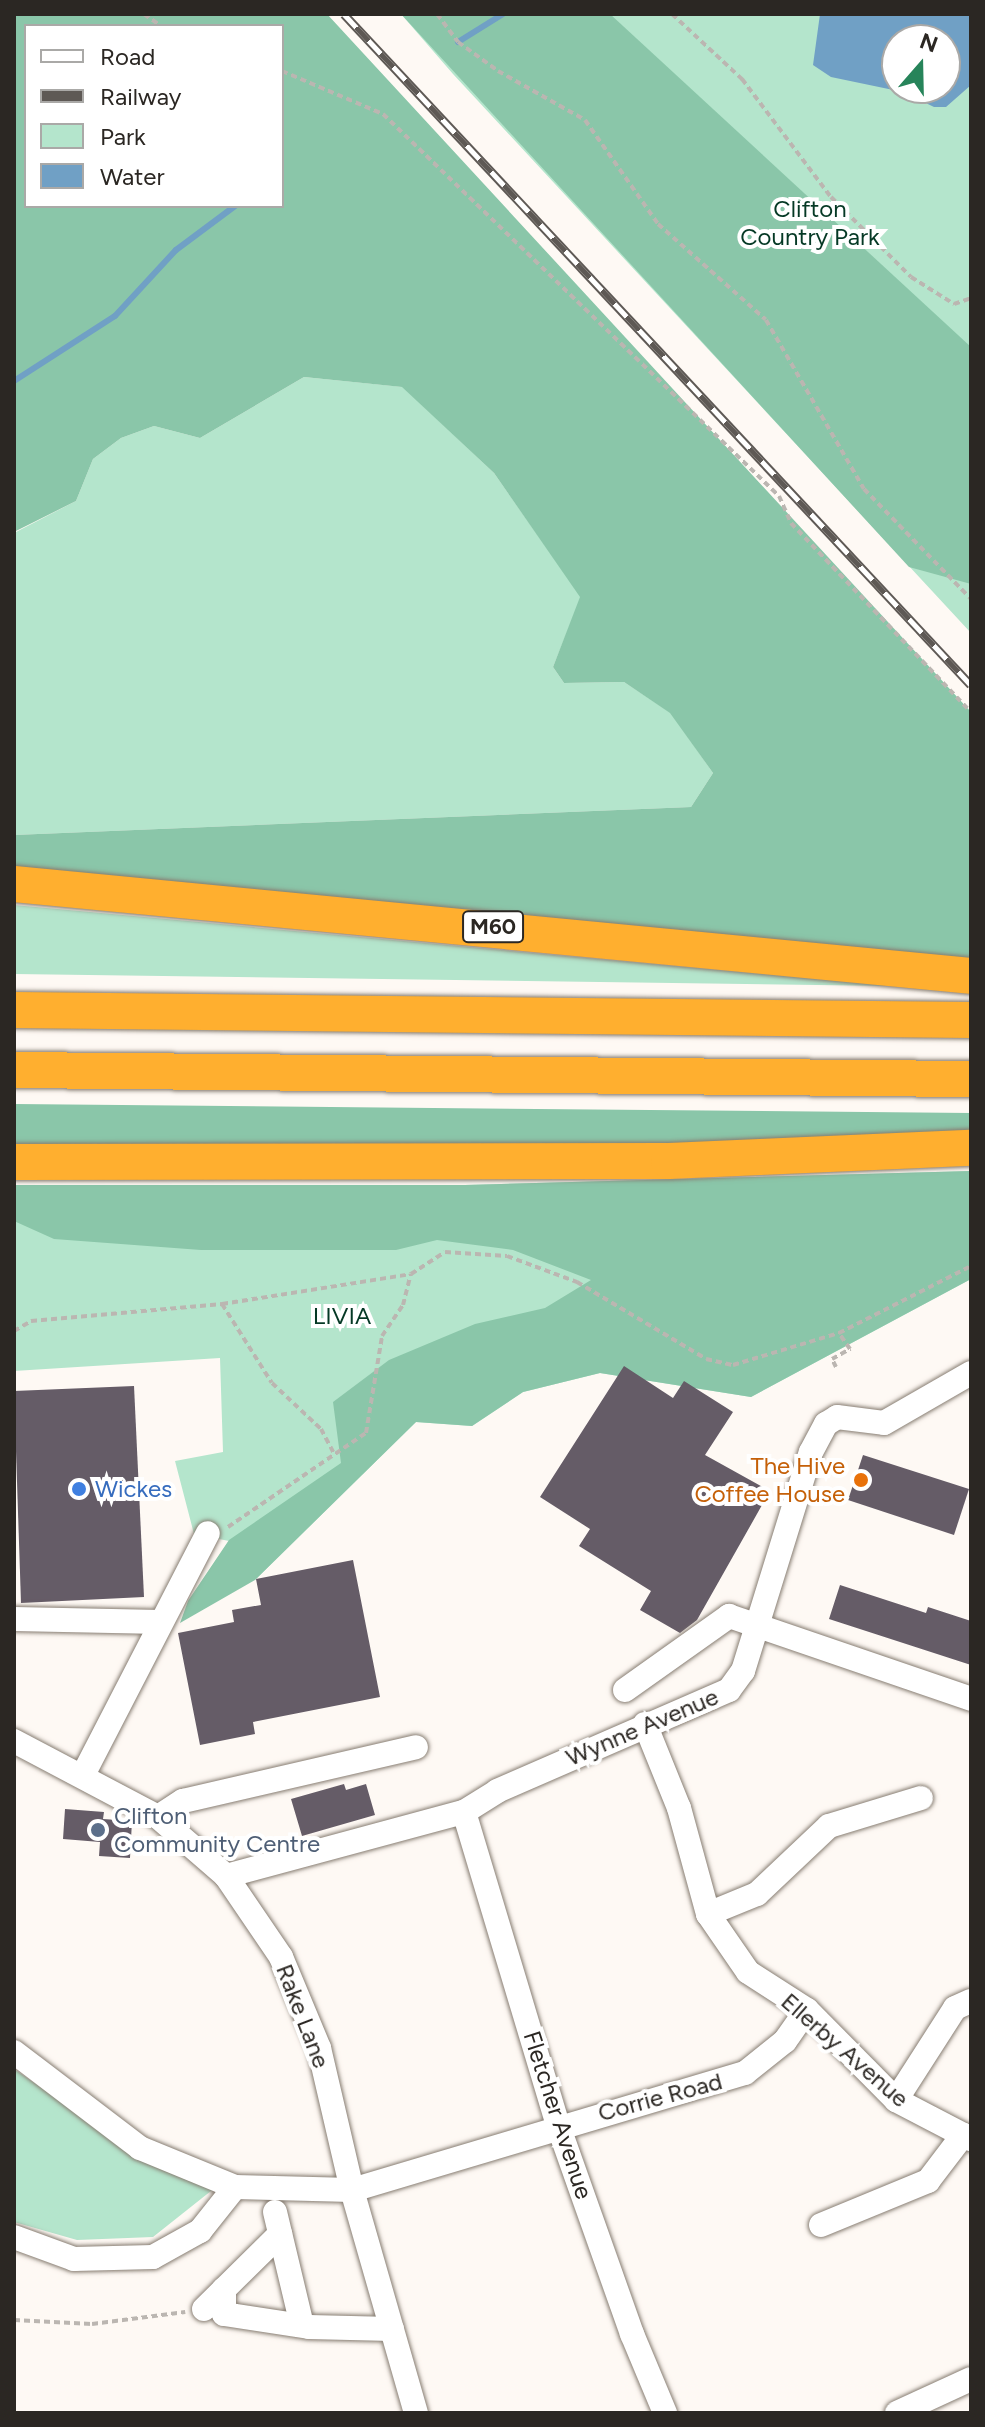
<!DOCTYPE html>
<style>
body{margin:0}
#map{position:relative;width:985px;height:2427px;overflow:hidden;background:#fef9f4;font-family:Figtree,sans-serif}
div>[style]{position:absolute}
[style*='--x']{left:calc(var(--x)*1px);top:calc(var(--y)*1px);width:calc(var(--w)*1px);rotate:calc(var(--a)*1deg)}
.green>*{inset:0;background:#b4e5cc}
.forest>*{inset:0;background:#8ac6a9}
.water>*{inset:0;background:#70a0c5}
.stream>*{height:6px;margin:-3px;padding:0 3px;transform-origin:3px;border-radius:3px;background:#70a0c5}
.building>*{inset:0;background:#655c67}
.path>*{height:4px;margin-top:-2px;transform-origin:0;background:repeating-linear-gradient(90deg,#bbb6b1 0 6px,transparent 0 10px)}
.roads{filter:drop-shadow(0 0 2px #877d72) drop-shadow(0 0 2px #877d72)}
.minor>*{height:24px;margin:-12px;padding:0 12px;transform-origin:12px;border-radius:12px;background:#fff}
.highway>*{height:36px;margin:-18px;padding:0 18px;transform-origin:18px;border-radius:18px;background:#ffaf2f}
.rail>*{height:9px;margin-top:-4.5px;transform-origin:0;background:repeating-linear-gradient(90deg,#fff 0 18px,#5e5955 0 36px);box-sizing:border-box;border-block:2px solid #5e5955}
.dots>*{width:22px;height:22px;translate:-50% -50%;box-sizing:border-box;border:4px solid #fff;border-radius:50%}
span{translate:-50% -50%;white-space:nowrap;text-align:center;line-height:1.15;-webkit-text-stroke:8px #fff;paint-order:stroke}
.shield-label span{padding:2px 6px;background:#fff;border:2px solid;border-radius:6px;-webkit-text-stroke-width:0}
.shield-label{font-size:22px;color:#2b2723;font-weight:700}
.park-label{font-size:24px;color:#053925}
.food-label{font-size:24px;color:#c56008}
.right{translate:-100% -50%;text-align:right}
.shop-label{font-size:24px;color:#366cbe}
.left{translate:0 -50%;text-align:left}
.street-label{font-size:24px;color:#2b2723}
.service-label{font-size:24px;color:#4e5e75}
.frame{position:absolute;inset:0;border:16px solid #2b2723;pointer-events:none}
.legend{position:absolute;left:24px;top:24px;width:260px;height:184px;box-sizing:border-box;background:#fff;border:2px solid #aaa9a7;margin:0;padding:10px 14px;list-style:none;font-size:24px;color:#2b2723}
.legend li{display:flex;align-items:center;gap:16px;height:40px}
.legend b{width:40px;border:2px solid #aaa9a7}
.north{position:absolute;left:881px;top:24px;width:80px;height:80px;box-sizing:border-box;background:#fff;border:2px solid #aaa9a7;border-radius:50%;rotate:20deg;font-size:22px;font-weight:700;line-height:32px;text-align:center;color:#2b2723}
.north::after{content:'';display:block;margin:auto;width:28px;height:36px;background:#27845a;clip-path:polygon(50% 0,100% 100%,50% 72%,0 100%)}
</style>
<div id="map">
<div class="green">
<i style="clip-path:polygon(evenodd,401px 14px,971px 14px,971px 633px,453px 74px,401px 14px,897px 40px,945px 40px,945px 88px,897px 88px,897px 40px)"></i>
<i style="clip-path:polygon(304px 377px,403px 387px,494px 473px,581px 597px,553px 667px,564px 683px,624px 682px,671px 713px,713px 773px,691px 807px,14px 835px,14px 533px,76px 501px,93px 459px,121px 438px,154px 426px,200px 438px)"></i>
<i style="clip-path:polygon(14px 905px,891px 986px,14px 974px)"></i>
<i style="clip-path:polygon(971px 1171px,971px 1279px,751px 1397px,600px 1373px,523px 1392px,472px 1426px,416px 1422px,256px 1579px,188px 1601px,229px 1541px,194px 1534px,175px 1461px,223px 1452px,220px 1358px,14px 1371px,14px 1185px,465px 1185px)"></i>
<i style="clip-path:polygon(14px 2069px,136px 2153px,216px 2187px,153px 2237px,77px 2240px,14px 2222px)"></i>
</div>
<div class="forest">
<i style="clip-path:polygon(evenodd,14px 14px,327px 14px,971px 712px,971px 959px,14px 867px,14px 835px,691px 807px,713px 773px,670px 713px,624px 682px,564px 683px,553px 667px,580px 597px,494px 473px,402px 387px,304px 377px,200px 438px,154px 426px,121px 438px,93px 459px,76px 501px,14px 532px,14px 14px,26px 26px,282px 26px,282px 206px,26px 206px,26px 26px)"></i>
<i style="clip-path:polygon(401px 14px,610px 14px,971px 347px,971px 584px,909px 567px)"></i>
<i style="clip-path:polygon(14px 1104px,971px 1113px,971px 1134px,558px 1148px,14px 1147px)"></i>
<i style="clip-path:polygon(971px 1171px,971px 1279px,751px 1397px,600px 1373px,523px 1392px,472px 1426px,416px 1422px,255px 1580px,180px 1623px,188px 1601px,229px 1540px,341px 1463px,333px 1402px,389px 1360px,475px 1324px,545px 1308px,591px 1280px,513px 1250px,437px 1240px,396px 1250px,201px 1250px,54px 1239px,14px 1221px,14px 1185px,465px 1185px)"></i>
</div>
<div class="water">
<i style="clip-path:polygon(evenodd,820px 14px,971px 14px,971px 85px,946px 107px,934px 107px,903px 92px,831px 77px,813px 65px,820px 14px,897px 40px,945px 40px,945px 88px,897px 88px,897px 40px)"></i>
</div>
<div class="stream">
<i style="--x:458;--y:42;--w:53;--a:-31.9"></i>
<i style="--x:14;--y:381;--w:120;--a:-32.8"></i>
<i style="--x:115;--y:316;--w:90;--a:-47.3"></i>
<i style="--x:176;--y:250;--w:74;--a:-36.7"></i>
</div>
<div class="building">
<i style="clip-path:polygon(624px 1366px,673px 1398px,684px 1381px,733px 1412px,705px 1455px,770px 1491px,697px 1620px,680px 1633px,640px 1610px,651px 1591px,579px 1546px,590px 1529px,540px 1497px)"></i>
<i style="clip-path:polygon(134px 1386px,144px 1597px,21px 1603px,14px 1391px)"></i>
<i style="clip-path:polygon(863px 1455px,969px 1489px,954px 1535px,848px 1500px)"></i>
<i style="clip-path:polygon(353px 1560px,380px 1697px,253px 1722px,255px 1734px,200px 1745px,178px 1633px,234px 1622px,232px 1610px,261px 1605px,256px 1579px)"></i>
<i style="clip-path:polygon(840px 1585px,926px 1613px,928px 1607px,971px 1621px,971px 1665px,829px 1619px)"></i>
<i style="clip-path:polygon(344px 1784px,346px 1790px,366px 1784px,375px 1815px,302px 1836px,291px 1799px)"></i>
<i style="clip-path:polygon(65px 1809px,104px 1812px,103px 1819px,132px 1821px,130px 1858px,99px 1856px,100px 1842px,63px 1839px)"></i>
</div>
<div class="path">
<i style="--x:144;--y:14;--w:21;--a:35"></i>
<i style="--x:437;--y:14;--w:35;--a:53"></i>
<i style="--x:458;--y:42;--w:49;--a:35.9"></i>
<i style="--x:498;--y:71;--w:100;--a:29.4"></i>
<i style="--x:585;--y:120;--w:127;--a:54.9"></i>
<i style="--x:658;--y:224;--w:144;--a:41.6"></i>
<i style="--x:766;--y:320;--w:195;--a:59.9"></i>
<i style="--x:864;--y:489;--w:153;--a:45.8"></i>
<i style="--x:672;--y:14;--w:96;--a:42.9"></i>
<i style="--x:742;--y:79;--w:148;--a:53"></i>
<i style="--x:831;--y:197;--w:113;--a:45"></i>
<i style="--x:911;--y:277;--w:51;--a:32.1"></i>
<i style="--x:954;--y:304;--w:18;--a:-19"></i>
<i style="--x:282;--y:71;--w:110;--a:23.1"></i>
<i style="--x:383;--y:114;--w:550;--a:43.97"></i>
<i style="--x:779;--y:496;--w:30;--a:66"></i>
<i style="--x:791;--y:523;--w:261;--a:46.4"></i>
<i style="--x:222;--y:1304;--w:93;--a:57.7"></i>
<i style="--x:272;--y:1383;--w:67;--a:43.2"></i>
<i style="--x:321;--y:1429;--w:27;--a:62"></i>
<i style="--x:14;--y:1331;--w:20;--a:-30"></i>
<i style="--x:31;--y:1321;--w:192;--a:-5.1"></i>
<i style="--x:222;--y:1304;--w:191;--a:-9"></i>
<i style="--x:836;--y:1367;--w:9;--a:-117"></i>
<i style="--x:832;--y:1359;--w:21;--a:-29"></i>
<i style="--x:850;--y:1349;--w:19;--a:-125"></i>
<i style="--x:228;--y:1527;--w:167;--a:-34.3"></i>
<i style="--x:366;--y:1433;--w:98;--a:-80.6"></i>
<i style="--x:382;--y:1336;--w:37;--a:-56"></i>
<i style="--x:403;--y:1305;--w:32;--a:-76"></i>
<i style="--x:411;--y:1274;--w:40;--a:-32.9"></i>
<i style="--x:445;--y:1252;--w:62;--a:3.7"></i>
<i style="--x:507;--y:1256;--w:75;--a:20.4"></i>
<i style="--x:577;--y:1282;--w:150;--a:30.8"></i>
<i style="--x:706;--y:1359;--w:28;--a:13"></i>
<i style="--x:733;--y:1365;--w:111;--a:-16.8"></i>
<i style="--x:839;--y:1333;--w:148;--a:-26.9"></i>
<i style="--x:14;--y:2320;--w:78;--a:2.9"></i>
<i style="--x:92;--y:2324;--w:94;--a:-7.4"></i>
</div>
<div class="roads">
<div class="minor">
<i style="--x:14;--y:1619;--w:147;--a:1.2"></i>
<i style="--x:625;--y:1690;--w:128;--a:-35.4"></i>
<i style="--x:729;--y:1616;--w:256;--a:18.9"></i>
<i style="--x:645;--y:1724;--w:91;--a:68"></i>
<i style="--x:679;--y:1808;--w:110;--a:74.7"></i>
<i style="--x:708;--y:1914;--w:70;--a:55.4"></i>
<i style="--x:748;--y:1972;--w:70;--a:32.8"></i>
<i style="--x:807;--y:2010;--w:127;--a:45.3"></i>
<i style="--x:896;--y:2100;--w:85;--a:27.5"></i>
<i style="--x:14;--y:1741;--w:163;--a:27.8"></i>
<i style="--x:158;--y:1817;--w:90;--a:40.9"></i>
<i style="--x:226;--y:1876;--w:98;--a:55.8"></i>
<i style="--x:281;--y:1957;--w:99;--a:67.3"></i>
<i style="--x:319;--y:2048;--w:146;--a:76.9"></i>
<i style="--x:352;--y:2190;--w:232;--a:74"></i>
<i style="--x:83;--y:1775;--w:272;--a:-62.7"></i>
<i style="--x:464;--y:1812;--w:327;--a:73.3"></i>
<i style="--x:558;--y:2125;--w:222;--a:70.5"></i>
<i style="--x:632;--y:2334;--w:86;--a:67.3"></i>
<i style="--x:158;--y:1817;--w:30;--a:-33"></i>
<i style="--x:183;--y:1801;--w:239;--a:-13"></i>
<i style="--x:226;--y:1876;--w:246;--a:-15.1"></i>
<i style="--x:464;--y:1812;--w:39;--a:-32"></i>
<i style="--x:497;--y:1791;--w:253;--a:-23.5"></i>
<i style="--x:729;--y:1690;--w:24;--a:-54"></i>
<i style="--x:743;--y:1671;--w:229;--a:-72.8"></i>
<i style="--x:811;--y:1452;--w:32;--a:-62"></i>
<i style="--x:826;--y:1424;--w:13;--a:-32"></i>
<i style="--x:837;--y:1417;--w:47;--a:7.3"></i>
<i style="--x:884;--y:1423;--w:100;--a:-29.9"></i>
<i style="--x:708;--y:1914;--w:53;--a:-22.2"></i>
<i style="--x:757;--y:1894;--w:99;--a:-43.4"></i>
<i style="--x:829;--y:1826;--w:96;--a:-16.9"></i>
<i style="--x:14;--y:2052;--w:158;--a:37.3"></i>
<i style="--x:140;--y:2148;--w:103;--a:22.3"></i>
<i style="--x:235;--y:2187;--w:117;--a:1.5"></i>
<i style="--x:352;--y:2190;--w:410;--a:-16.6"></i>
<i style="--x:745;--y:2073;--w:51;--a:-38.7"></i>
<i style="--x:785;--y:2041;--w:38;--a:-55"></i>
<i style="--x:896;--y:2100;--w:109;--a:-57.3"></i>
<i style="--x:955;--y:2008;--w:17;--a:-24"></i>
<i style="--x:275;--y:2212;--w:116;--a:76.6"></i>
<i style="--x:821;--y:2225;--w:116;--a:-22.4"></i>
<i style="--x:928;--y:2181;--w:58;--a:-52.7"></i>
<i style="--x:14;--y:2237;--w:64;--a:20.1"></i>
<i style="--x:74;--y:2259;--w:79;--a:-1.5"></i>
<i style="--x:153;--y:2257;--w:54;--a:-29"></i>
<i style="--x:200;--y:2231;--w:56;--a:-51.5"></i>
<i style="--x:224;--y:2289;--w:25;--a:90"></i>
<i style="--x:224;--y:2314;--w:86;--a:8.7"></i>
<i style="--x:309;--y:2327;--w:83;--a:1.4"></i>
<i style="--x:204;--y:2309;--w:107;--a:-44.6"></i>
<i style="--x:897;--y:2413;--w:81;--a:-24.7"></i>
</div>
<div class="highway">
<i style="--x:14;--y:884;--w:961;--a:5.49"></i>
<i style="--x:14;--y:1010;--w:957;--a:0.6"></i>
<i style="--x:14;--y:1070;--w:957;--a:0.54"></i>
<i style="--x:14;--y:1162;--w:655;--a:-0.09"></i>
<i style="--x:669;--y:1161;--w:302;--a:-2.5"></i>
</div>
</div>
<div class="rail">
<i style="--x:344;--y:14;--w:918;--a:46.94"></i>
</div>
<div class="dots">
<i style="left:861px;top:1480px;background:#e8710a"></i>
<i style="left:79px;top:1489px;background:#3f7fe0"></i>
<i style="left:98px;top:1830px;background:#5c6f8a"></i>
</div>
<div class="shield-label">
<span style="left:493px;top:927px">M60</span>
</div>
<div class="park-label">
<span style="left:810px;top:223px">Clifton<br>Country Park</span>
<span style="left:342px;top:1316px">LIVIA</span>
</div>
<div class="food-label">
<span class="right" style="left:845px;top:1480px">The Hive<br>Coffee House</span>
</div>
<div class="shop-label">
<span class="left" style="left:95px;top:1489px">Wickes</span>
</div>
<div class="street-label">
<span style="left:642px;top:1727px;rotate:-23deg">Wynne Avenue</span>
<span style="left:303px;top:2016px;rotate:69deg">Rake Lane</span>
<span style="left:845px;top:2050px;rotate:41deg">Ellerby Avenue</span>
<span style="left:660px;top:2097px;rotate:-15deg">Corrie Road</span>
<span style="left:558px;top:2115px;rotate:72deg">Fletcher Avenue</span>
</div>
<div class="service-label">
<span class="left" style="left:114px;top:1830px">Clifton<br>Community Centre</span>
</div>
<div class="frame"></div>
<ul class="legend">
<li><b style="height:10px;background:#fff"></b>Road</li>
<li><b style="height:10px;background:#5e5955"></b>Railway</li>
<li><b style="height:22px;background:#b4e5cc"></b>Park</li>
<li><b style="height:22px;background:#70a0c5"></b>Water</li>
</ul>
<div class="north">N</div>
</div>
